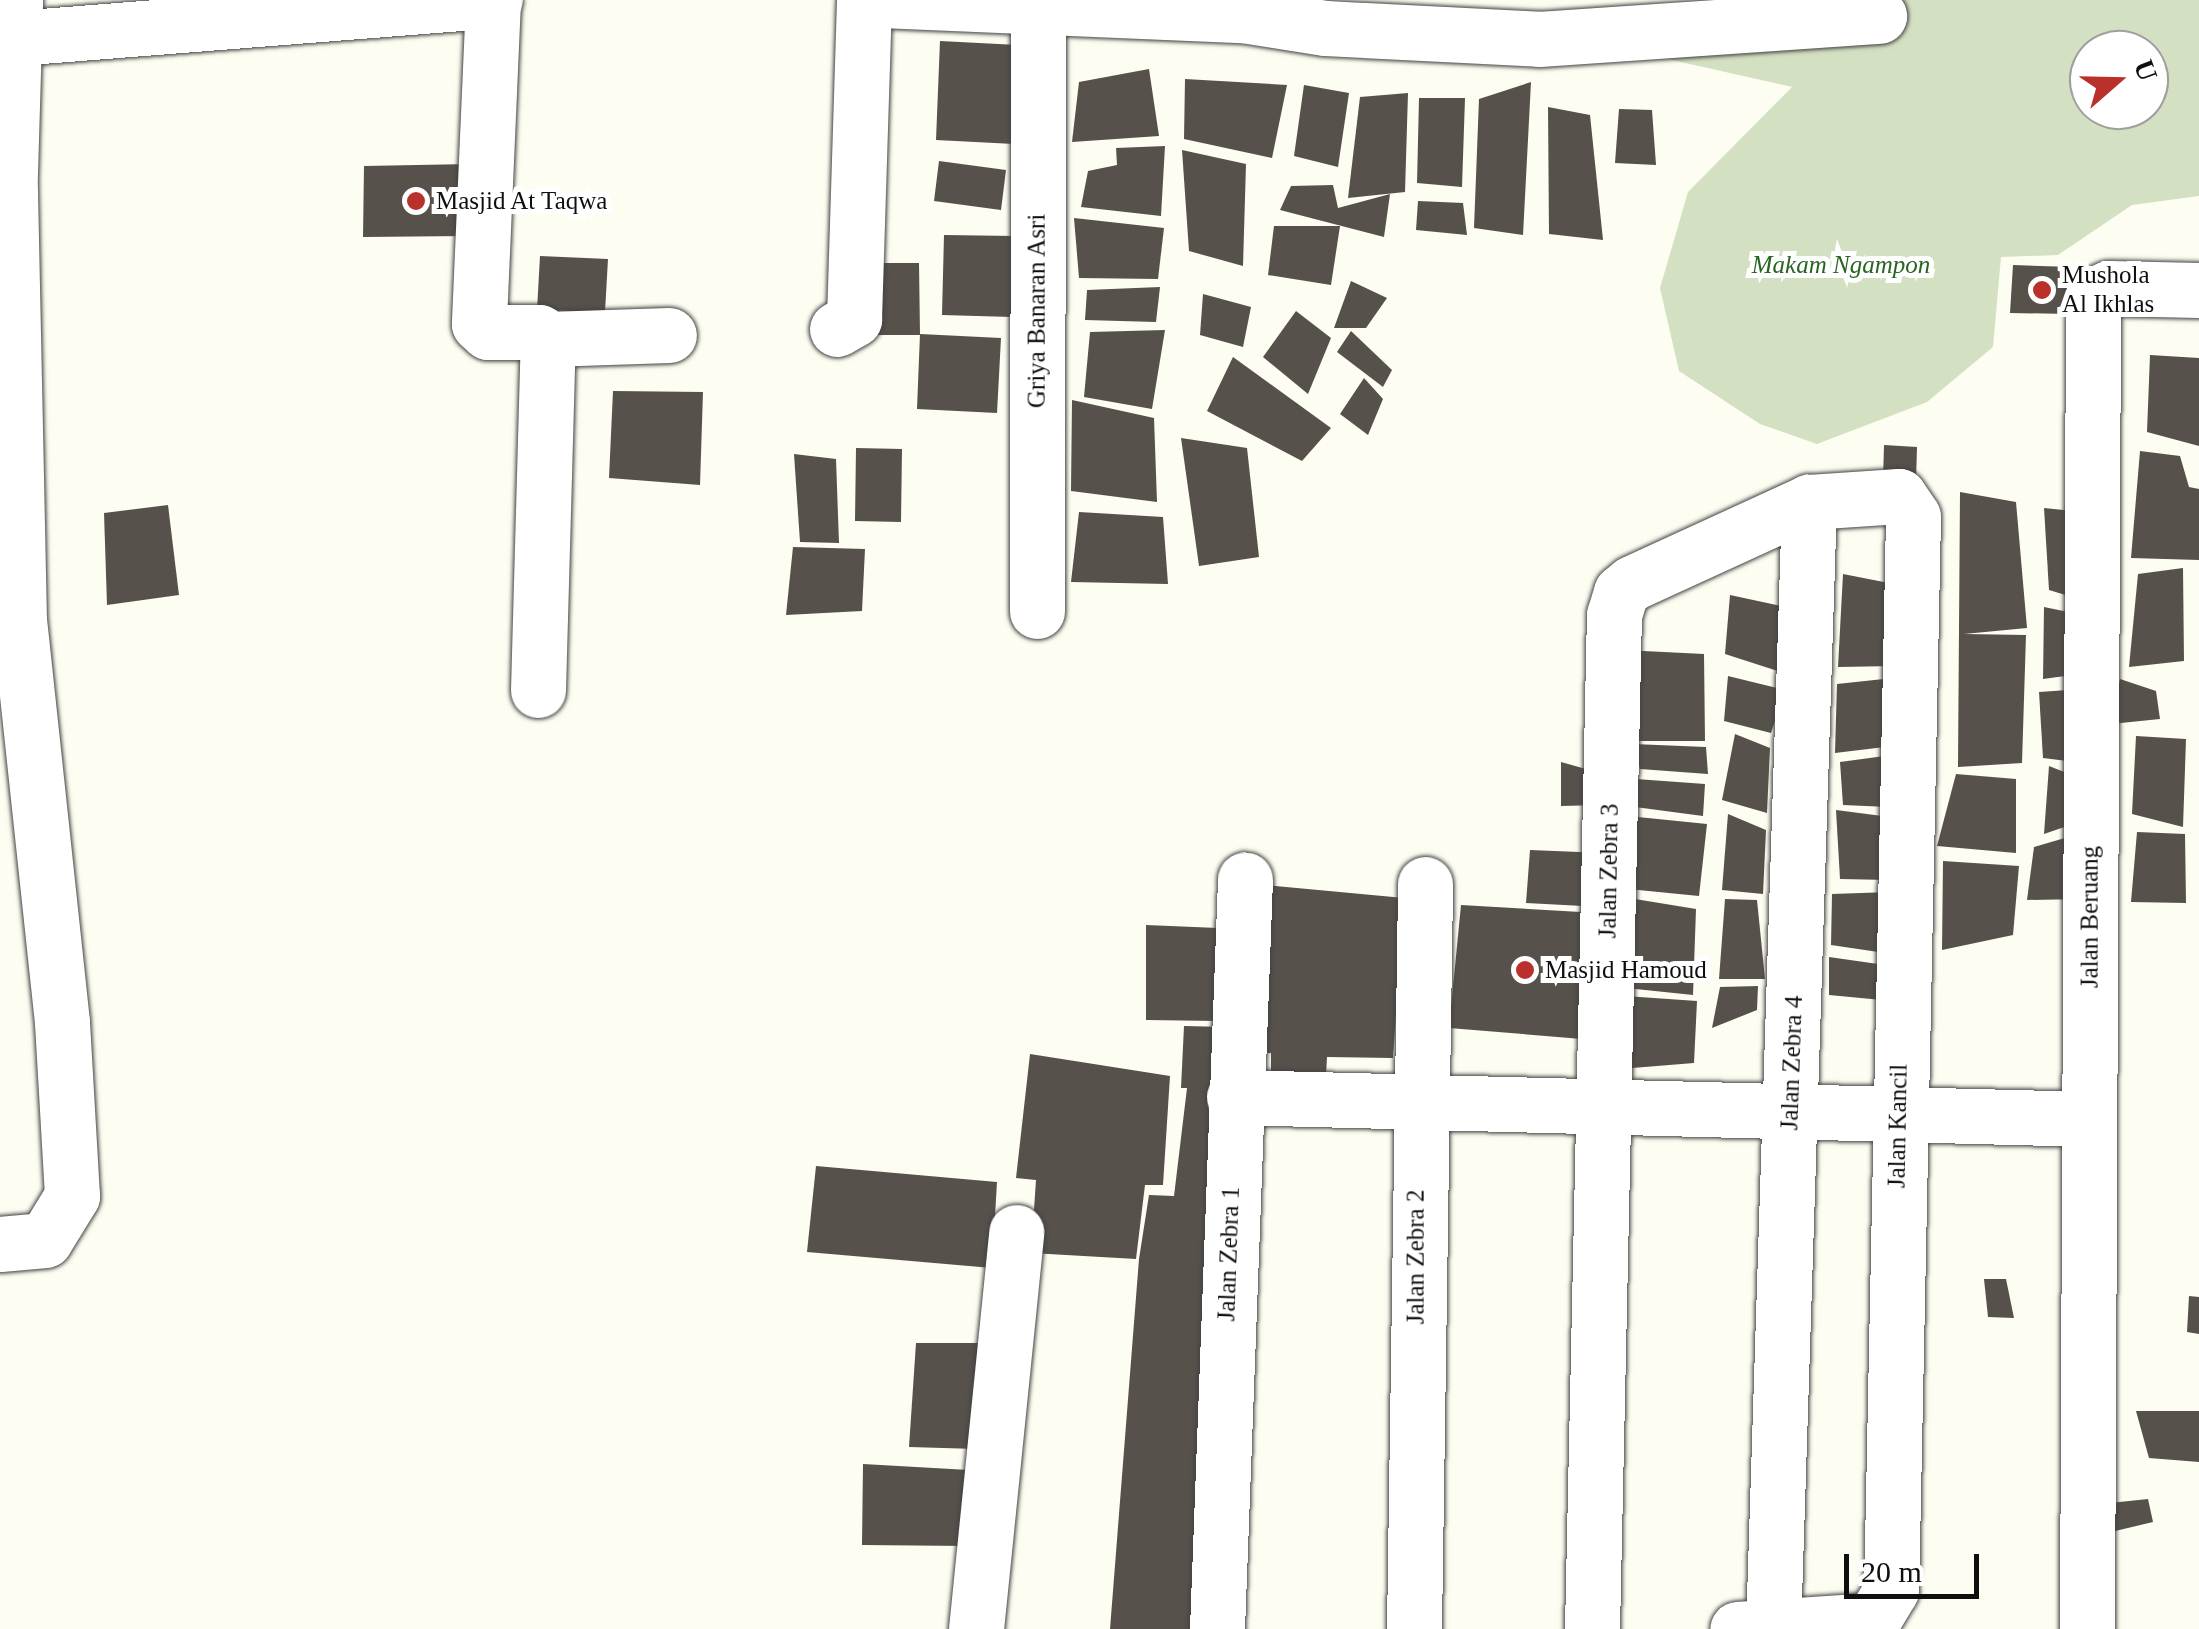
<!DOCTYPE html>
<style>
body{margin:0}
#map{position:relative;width:2199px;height:1629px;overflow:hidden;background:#fefdf1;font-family:"Times New Roman",serif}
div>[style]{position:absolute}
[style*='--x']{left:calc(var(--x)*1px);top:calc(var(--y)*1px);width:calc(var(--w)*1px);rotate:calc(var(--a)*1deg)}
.cemetery>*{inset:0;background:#d4e0c2}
.building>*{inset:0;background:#57514b}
.roads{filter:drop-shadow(0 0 2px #424242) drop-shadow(0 0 2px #424242)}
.minor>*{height:55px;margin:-27.5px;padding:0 27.5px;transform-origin:27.5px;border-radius:27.5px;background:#fff}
.dots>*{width:28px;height:28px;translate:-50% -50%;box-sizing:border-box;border:5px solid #fff;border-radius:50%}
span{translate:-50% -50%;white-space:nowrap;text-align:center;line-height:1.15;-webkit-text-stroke:10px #fff;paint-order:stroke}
.poi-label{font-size:25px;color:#0f0f0f}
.left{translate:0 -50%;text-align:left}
.park-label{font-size:25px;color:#296521;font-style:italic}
.street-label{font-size:25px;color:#0f0f0f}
.north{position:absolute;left:2069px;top:30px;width:100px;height:100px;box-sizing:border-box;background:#fff;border:2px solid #9f9f9f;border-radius:50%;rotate:70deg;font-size:28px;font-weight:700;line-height:40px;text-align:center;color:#0f0f0f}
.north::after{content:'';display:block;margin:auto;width:35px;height:45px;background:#ba312b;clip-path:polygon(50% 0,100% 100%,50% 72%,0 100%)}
.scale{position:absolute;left:1844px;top:1554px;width:135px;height:45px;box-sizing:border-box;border:5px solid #0f0f0f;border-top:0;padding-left:12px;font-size:30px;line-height:35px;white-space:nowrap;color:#0f0f0f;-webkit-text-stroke:8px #fff;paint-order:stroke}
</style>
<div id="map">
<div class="cemetery">
<i style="clip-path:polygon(evenodd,1744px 0,2199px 0,2199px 196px,2132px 205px,2058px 255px,2001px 257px,1993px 347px,1927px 402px,1817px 444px,1760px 424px,1679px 371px,1660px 288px,1688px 192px,1792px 87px,1574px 38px,1744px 0,2089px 50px,2149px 50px,2149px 110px,2089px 110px,2089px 50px)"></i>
</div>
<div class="building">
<i style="clip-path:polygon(940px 41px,1019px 45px,1014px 144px,936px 140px)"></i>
<i style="clip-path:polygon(1149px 69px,1159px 136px,1072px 142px,1079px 82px)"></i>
<i style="clip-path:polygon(1185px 79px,1287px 85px,1272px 158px,1184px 139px)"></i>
<i style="clip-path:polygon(1531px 82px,1523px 235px,1474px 228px,1479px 99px)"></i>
<i style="clip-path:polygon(1304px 85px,1349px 93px,1338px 167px,1294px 156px)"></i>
<i style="clip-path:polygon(1408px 93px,1405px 192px,1348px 198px,1360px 97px)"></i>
<i style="clip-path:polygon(1419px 98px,1465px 98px,1462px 187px,1417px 183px)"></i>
<i style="clip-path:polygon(1548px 107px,1590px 115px,1603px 240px,1549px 234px)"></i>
<i style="clip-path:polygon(1619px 109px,1652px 110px,1656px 165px,1615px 163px)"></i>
<i style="clip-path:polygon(1165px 146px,1161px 216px,1081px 207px,1088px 171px,1117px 165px,1116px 148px)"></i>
<i style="clip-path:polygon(1182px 150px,1246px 164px,1243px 266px,1189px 251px)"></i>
<i style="clip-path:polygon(939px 161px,1006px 170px,1001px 210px,934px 201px)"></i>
<i style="clip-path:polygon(470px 164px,466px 236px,363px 237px,364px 166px)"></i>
<i style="clip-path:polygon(1333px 185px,1338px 208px,1390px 194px,1384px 237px,1280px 210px,1291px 186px)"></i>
<i style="clip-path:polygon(1418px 201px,1463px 203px,1467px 235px,1416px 230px)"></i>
<i style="clip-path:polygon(1074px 218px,1164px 228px,1158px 279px,1079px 278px)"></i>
<i style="clip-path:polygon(1274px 226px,1340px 226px,1331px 285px,1268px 275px)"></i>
<i style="clip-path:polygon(944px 235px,1015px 236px,1012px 317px,942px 315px)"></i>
<i style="clip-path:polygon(540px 256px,608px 259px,605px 312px,537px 310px)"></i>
<i style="clip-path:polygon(872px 263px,919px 263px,920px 335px,872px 335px)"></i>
<i style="clip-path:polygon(2013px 265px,2073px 267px,2070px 314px,2010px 313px)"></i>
<i style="clip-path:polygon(1351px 281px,1387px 298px,1366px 328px,1334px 328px)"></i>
<i style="clip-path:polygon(1160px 287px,1156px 322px,1085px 320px,1087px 290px)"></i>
<i style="clip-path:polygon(1203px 294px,1251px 307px,1243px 347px,1200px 335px)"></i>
<i style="clip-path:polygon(1296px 311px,1331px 338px,1308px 394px,1263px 357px)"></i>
<i style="clip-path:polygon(1165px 330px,1152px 409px,1084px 397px,1090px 332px)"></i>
<i style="clip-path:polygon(1351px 331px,1392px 370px,1383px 387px,1337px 352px)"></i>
<i style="clip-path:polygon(920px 334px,1001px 338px,997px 413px,917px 409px)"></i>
<i style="clip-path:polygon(2150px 355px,2199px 358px,2199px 446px,2147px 432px)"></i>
<i style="clip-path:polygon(1233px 357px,1331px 428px,1302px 461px,1207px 411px)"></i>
<i style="clip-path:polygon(1364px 378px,1383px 399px,1368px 435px,1340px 414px)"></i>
<i style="clip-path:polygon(613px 391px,703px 392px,700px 485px,609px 478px)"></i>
<i style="clip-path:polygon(1072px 400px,1154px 418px,1157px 502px,1071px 491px)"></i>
<i style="clip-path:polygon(1181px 438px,1247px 448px,1259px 557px,1199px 566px)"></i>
<i style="clip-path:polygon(1884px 445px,1917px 447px,1916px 482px,1883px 480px)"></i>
<i style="clip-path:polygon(856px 448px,902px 449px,901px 522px,855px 521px)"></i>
<i style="clip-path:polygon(2140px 451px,2180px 456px,2189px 487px,2199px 489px,2199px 560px,2131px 558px)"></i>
<i style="clip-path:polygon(794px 454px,836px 459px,839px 543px,800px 542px)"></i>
<i style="clip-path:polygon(1960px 492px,2016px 502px,2027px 628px,1964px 634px,2026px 635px,2022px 763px,1958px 767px)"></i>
<i style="clip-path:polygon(168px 505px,179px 595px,107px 605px,104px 513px)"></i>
<i style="clip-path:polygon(2044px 508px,2083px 512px,2082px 600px,2049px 590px)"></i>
<i style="clip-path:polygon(1079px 512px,1163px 517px,1168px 584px,1071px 582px)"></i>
<i style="clip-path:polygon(793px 547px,865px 549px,862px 611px,786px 615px)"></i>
<i style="clip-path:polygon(2183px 568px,2184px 661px,2129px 667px,2138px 574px)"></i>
<i style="clip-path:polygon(1843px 574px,1894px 584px,1895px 666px,1838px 667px)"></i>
<i style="clip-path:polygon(1730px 595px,1791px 608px,1784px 673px,1725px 654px)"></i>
<i style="clip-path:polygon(2044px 607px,2083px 615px,2080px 674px,2043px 679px)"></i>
<i style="clip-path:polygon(1623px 650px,1704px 654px,1705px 741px,1637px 741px)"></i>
<i style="clip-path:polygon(1728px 676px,1785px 690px,1771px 733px,1724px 721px)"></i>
<i style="clip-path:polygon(1893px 678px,1893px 746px,1835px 753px,1837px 684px)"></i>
<i style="clip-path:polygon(2120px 679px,2156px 691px,2160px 719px,2111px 724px)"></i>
<i style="clip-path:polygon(2083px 689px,2083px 763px,2043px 758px,2039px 692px)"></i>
<i style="clip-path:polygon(1735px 734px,1770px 748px,1767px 813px,1722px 800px)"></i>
<i style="clip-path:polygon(2136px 736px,2186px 739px,2183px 827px,2132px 814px)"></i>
<i style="clip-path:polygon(1633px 744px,1706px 747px,1708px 774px,1640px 769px)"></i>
<i style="clip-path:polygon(1892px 755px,1888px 807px,1843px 805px,1840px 762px)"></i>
<i style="clip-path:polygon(1561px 762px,1593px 771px,1601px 805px,1561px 806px)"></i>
<i style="clip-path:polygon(2049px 766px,2082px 779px,2079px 822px,2044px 834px)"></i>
<i style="clip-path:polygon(1956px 774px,2016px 779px,2016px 853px,1937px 846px)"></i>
<i style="clip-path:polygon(1636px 779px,1705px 784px,1703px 816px,1635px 807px)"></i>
<i style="clip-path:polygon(1836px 810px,1890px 817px,1889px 880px,1840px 879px)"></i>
<i style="clip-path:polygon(1728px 814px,1766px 830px,1763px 894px,1722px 890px)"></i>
<i style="clip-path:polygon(1628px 816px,1707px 824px,1699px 896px,1628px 889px)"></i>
<i style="clip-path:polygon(2137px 832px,2185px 834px,2186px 903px,2131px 902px)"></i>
<i style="clip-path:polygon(2082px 833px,2082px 899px,2027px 900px,2034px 847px)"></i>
<i style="clip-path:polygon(1530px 850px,1604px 853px,1602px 907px,1526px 903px)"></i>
<i style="clip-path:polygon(1943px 861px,2019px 866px,2013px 935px,1942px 950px)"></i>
<i style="clip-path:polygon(1255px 884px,1404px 898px,1393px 1058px,1327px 1057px,1326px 1076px,1271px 1076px,1271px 1053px,1244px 1053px)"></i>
<i style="clip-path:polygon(1890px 892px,1885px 953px,1831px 945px,1832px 894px)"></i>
<i style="clip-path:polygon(1635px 899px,1696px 909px,1693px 995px,1626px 988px)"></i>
<i style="clip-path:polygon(1725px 899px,1757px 900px,1765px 979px,1719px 979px)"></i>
<i style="clip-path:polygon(1461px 905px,1598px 913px,1594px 1040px,1449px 1028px)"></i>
<i style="clip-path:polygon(1146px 925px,1218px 928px,1217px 1021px,1146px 1020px)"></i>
<i style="clip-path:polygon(1829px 957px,1885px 965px,1882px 1000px,1829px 995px)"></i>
<i style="clip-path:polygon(1758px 986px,1757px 1010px,1712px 1028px,1720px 987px)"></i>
<i style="clip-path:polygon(1625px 996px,1697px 1001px,1694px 1063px,1620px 1069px)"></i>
<i style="clip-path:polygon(1184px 1026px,1227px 1027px,1194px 1629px,1110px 1629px,1139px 1259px,1149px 1195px,1174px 1196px,1187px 1088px,1181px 1088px)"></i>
<i style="clip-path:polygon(1030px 1054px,1170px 1076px,1163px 1185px,1145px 1185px,1136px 1259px,1031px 1253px,1036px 1180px,1016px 1178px)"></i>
<i style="clip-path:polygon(816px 1166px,997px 1182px,992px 1268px,807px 1252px)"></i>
<i style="clip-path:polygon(1984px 1279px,2006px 1279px,2014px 1318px,1988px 1317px)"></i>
<i style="clip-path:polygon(2189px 1296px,2199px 1297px,2199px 1334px,2187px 1332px)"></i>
<i style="clip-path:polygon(916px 1343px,986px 1343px,977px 1449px,909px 1447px)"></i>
<i style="clip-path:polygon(2136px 1411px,2199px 1411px,2199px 1462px,2149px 1458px)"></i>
<i style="clip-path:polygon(863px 1464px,969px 1470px,967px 1546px,862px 1545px)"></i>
<i style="clip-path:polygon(2148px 1499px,2153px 1522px,2111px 1532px,2110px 1503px)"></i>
</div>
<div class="roads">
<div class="minor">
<i style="--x:493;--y:0;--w:324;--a:92.5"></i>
<i style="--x:479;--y:324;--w:12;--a:42"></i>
<i style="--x:488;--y:332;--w:51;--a:0"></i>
<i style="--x:539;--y:332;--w:11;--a:38"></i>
<i style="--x:548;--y:339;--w:121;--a:-1.9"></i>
<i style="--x:881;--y:0;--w:362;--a:2.4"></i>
<i style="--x:1243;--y:15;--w:83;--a:9"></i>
<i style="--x:1325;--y:28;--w:214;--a:2.9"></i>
<i style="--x:1539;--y:39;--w:341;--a:-3.9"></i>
<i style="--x:16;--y:38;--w:480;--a:-4.5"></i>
<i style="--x:837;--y:329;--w:20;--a:-30"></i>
<i style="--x:854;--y:319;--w:319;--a:-88.2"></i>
<i style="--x:1037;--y:611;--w:600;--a:-89.9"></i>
<i style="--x:0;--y:620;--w:19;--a:3"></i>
<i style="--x:19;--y:621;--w:448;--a:-91.2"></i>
<i style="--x:10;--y:173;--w:173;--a:-88.3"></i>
<i style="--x:538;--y:690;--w:351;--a:-88.4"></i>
<i style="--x:1234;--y:1097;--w:855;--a:1.47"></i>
<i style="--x:0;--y:1244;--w:45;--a:-5.1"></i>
<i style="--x:45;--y:1240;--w:52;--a:-58.5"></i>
<i style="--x:72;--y:1196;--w:174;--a:-93.3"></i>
<i style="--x:62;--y:1022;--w:403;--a:-96.1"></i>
<i style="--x:976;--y:1629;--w:399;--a:-84.2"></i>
<i style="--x:1217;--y:1629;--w:750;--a:-87.86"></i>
<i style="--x:1414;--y:1629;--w:745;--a:-89.15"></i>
<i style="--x:1592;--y:1629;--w:1014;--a:-88.76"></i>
<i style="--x:1614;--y:615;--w:24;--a:-73"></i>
<i style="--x:1621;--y:592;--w:14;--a:-39"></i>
<i style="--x:1632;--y:583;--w:195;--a:-24.6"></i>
<i style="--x:1809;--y:502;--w:90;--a:-3.8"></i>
<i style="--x:1899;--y:496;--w:25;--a:56"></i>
<i style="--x:1913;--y:517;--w:1073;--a:91.17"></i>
<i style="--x:1891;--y:1590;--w:35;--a:121"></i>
<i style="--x:1873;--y:1620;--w:136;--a:176.2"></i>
<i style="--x:1773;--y:1629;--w:1128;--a:-88.17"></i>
<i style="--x:2087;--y:1629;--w:1334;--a:-89.74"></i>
<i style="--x:2093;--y:295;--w:17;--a:-24"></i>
<i style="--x:2109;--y:288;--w:90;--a:1.3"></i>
</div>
</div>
<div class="dots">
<i style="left:416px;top:201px;background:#ba312b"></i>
<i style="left:2042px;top:290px;background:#ba312b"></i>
<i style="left:1525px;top:970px;background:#ba312b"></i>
</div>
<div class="poi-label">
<span class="left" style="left:436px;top:201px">Masjid At Taqwa</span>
<span class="left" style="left:2062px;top:290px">Mushola<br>Al Ikhlas</span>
<span class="left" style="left:1545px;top:970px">Masjid Hamoud</span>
</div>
<div class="park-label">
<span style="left:1841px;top:265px">Makam Ngampon</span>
</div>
<div class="street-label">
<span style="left:1037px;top:311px;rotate:-90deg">Griya Banaran Asri</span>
<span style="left:1609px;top:871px;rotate:-89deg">Jalan Zebra 3</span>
<span style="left:2090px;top:917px;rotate:-90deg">Jalan Beruang</span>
<span style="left:1792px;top:1063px;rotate:-88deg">Jalan Zebra 4</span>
<span style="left:1898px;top:1126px;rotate:-89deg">Jalan Kancil</span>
<span style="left:1229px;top:1254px;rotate:-88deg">Jalan Zebra 1</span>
<span style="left:1416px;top:1257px;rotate:-90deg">Jalan Zebra 2</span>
</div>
<div class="north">U</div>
<div class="scale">20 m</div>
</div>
